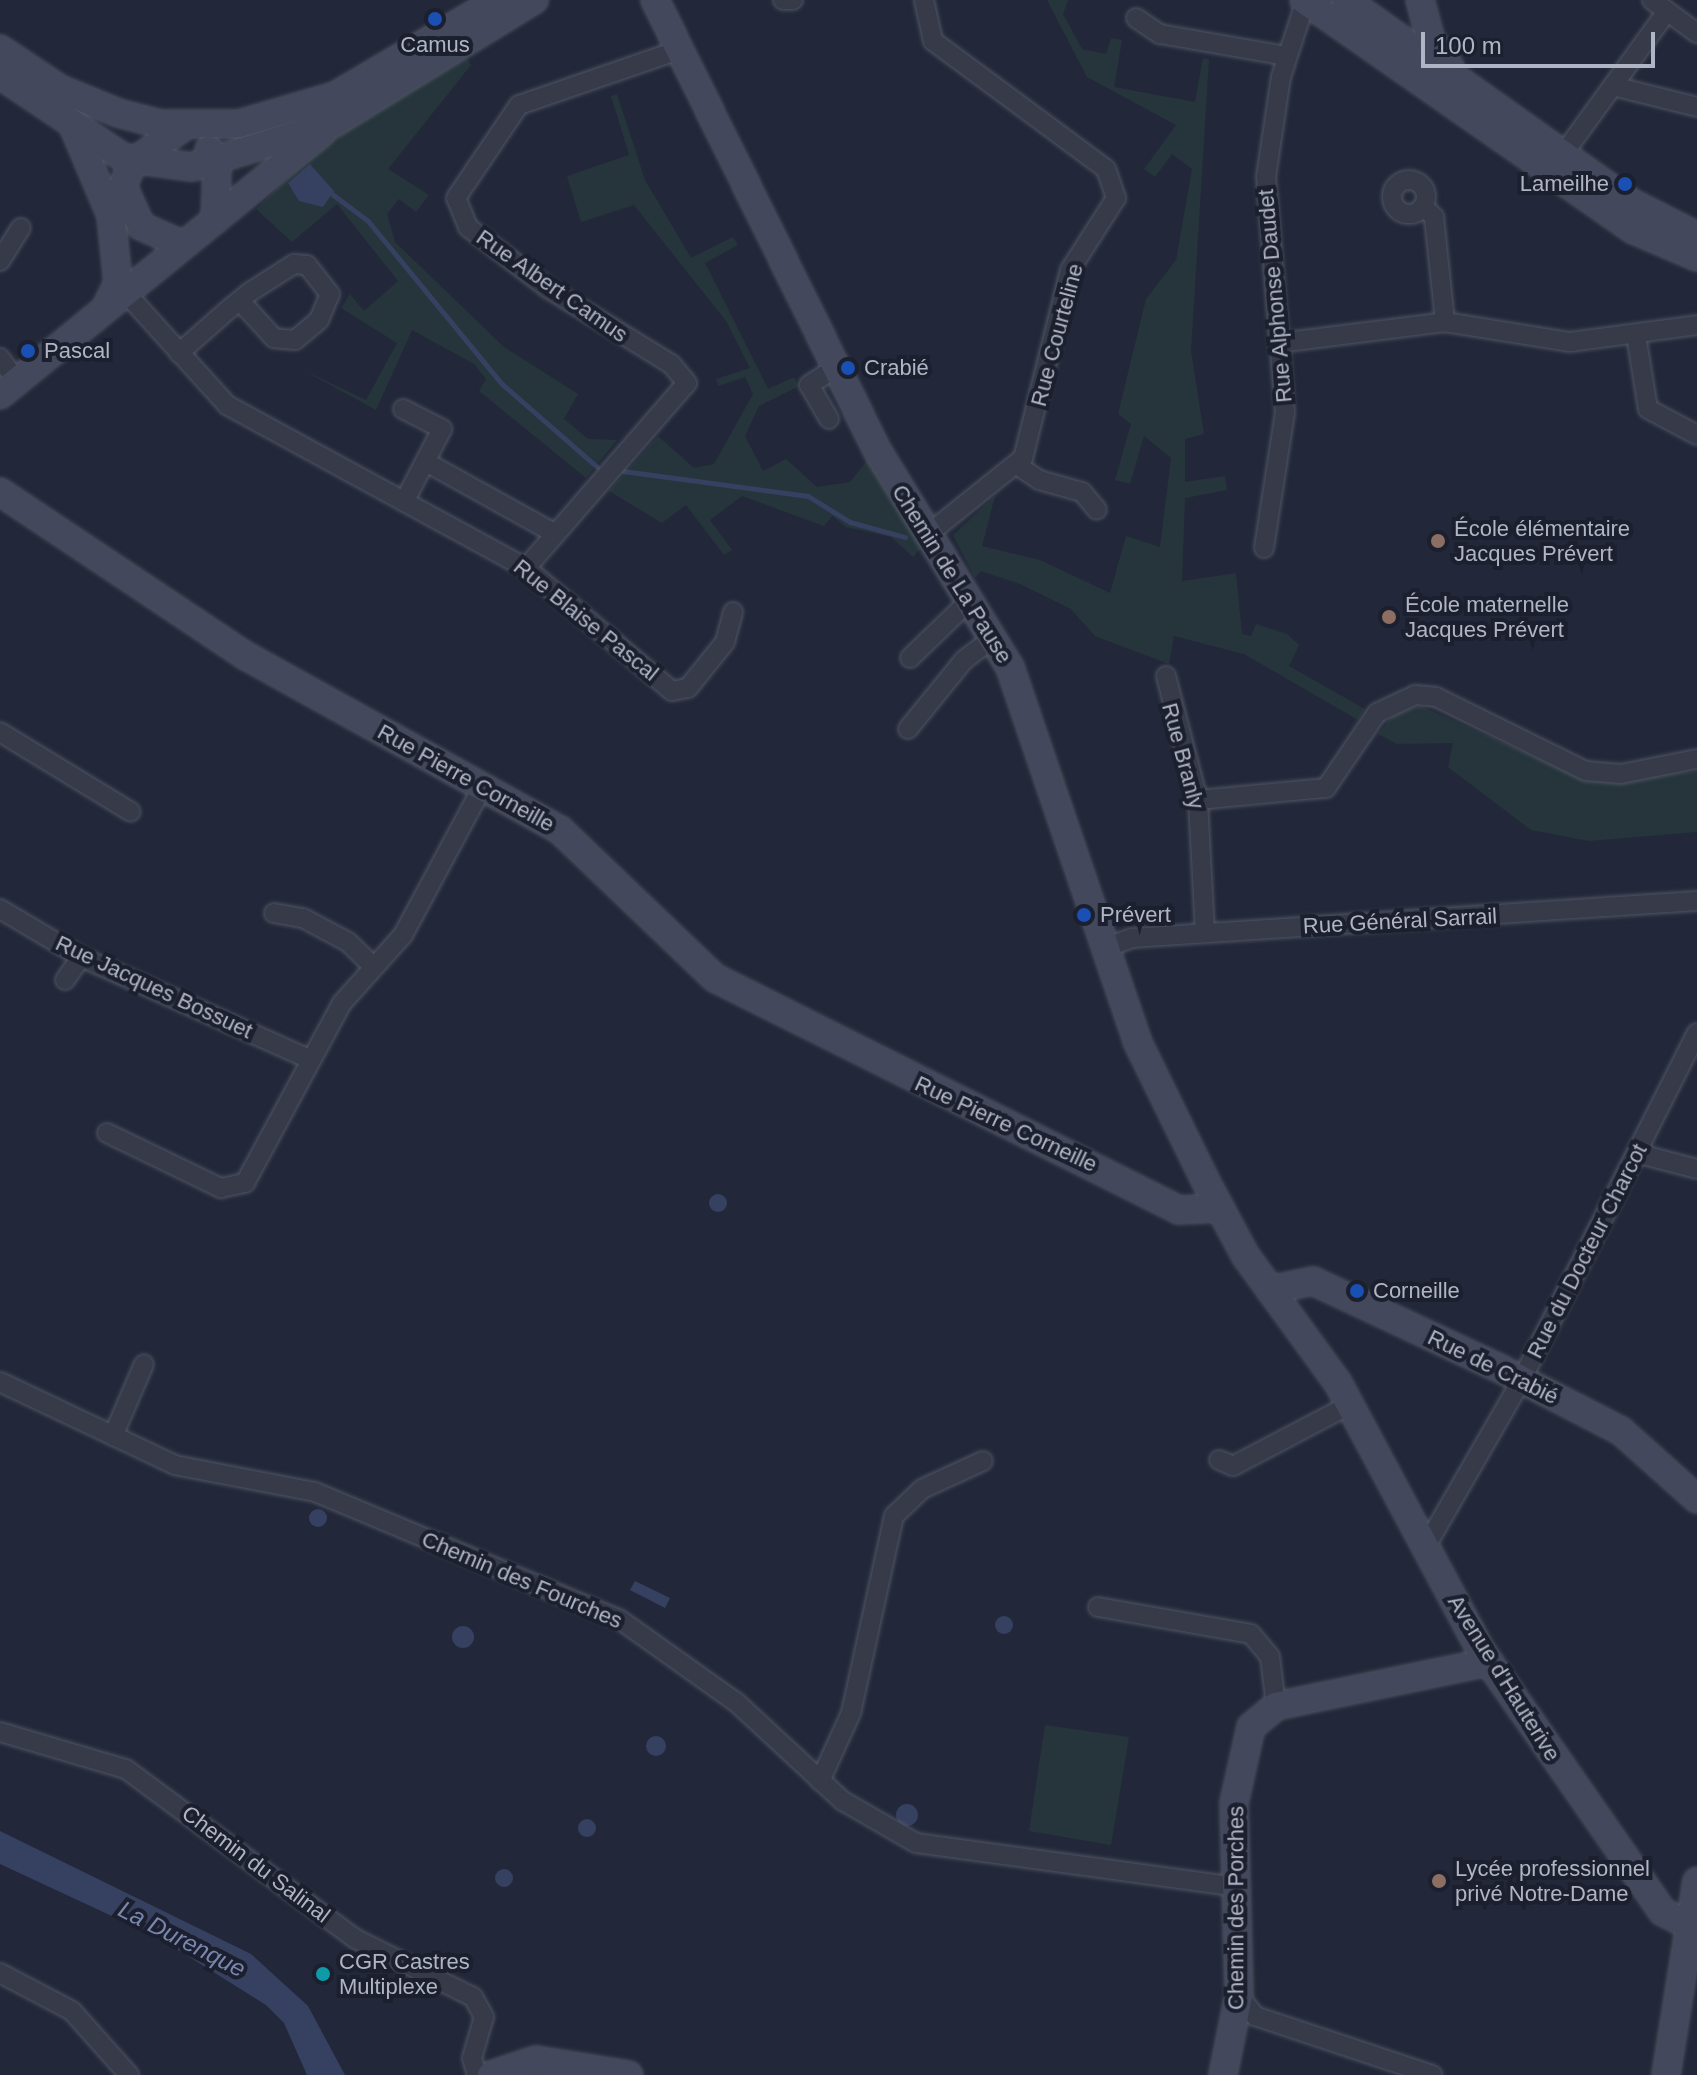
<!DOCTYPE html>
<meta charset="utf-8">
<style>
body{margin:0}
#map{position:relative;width:1697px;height:2075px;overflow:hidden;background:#222839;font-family:Arial,sans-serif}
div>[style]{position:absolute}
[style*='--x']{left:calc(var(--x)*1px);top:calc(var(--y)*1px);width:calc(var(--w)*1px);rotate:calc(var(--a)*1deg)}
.green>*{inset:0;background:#25353b}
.water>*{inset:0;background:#364060}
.round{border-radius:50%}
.stream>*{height:5px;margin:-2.5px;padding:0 2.5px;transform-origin:2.5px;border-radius:2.5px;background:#364060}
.roads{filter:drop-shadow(0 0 2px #505564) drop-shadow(0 0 2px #505564)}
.street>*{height:18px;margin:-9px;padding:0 9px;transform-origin:9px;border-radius:9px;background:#363a49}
.street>.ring{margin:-9px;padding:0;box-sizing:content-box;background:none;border:18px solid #363a49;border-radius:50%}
.secondary>*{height:26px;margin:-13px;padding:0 13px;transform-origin:13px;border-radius:13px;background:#44485c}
.dots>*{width:22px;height:22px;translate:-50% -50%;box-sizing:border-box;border:4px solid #1b1f2e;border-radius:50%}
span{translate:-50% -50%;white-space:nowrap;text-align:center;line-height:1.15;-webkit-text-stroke:8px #1b1f2e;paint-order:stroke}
.poi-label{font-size:22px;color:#b0b5c5}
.right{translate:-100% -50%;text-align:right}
.left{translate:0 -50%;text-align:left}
.street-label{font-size:22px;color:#b0b5c5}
.water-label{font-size:24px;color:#7986ad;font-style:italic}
.scale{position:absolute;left:1421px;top:32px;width:234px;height:36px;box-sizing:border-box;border:4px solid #b0b5c5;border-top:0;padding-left:10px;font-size:24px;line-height:28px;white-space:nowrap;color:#b0b5c5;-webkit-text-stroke:6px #1b1f2e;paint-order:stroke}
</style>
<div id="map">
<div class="green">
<i style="clip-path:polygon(1047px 0,1068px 0,1063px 14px,1082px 49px,1106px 54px,1111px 38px,1122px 40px,1114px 87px,1195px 102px,1203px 58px,1209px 59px,1191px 351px,1204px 434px,1185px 439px,1185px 482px,1225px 476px,1227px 490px,1185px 498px,1182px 581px,1236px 573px,1242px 634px,1251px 636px,1256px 624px,1287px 634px,1299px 645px,1289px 666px,1365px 709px,1358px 720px,1244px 654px,1174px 636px,1169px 664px,1095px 636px,1071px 609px,1020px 584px,981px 571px,975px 578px,953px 535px,995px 496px,982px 546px,1040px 560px,1110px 593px,1126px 536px,1160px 547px,1171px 458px,1144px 436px,1130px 484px,1115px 480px,1131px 424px,1118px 414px,1146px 299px,1176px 260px,1192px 169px,1172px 154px,1155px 177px,1144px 169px,1176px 125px,1087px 77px)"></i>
<i style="clip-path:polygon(463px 51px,471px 65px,388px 169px,429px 195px,416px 212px,399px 199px,387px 214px,395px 242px,504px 347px,578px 394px,564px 419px,588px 439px,617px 440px,586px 478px,479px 391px,486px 379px,474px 364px,412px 330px,376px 410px,303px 370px,366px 400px,397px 343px,341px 308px,350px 294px,364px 311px,398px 281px,337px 204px,292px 242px,256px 209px,330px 138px)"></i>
<i style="clip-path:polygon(617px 94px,645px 180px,691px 258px,733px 237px,738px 245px,705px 263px,768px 389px,794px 377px,799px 386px,759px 406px,745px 436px,763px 471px,786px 459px,817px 487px,850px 482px,869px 458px,921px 548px,913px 557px,891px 537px,846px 527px,832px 516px,824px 526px,742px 496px,710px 520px,732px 550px,724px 555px,686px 505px,662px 523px,609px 491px,658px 436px,694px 468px,714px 464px,753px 394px,745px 377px,718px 386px,716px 379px,750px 368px,726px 321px,634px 205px,581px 222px,567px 176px,629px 155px,611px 96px)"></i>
<i style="clip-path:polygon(1421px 706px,1590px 782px,1697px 771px,1697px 832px,1589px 841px,1531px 830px,1448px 767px,1453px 743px,1397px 744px,1378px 734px,1396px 712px)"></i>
<i style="clip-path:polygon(1045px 1725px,1129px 1737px,1111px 1845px,1029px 1831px)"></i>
</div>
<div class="water">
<i style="clip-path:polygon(310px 164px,334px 191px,323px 207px,299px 201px,288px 183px)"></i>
<i class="round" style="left:709px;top:1194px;width:18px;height:18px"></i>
<i class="round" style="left:309px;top:1509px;width:18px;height:18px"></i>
<i style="clip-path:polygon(635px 1581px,670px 1598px,665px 1608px,630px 1590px)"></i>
<i class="round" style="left:995px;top:1616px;width:18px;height:18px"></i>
<i class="round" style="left:452px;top:1626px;width:22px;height:22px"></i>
<i class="round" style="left:646px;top:1736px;width:20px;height:20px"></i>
<i class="round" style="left:896px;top:1804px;width:22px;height:22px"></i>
<i class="round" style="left:578px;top:1819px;width:18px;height:18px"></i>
<i style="clip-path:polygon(0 1831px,251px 1954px,308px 2006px,345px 2075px,307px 2075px,284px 2023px,266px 2005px,159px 1938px,0 1864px)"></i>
<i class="round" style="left:495px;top:1869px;width:18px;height:18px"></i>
</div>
<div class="stream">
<i style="--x:332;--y:194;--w:45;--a:36.9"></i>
<i style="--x:368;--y:221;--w:211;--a:50.6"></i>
<i style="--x:502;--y:384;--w:126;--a:41.1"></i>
<i style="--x:623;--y:471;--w:187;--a:7.7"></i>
<i style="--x:808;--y:496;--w:49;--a:31.8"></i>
<i style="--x:850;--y:522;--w:57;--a:15.3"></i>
</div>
<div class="roads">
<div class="street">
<i style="--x:783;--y:0;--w:10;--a:0"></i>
<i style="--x:924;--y:0;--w:42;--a:77.6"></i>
<i style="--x:933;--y:41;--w:215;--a:36.5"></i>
<i style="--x:1106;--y:169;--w:31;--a:71"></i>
<i style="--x:1116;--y:198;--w:85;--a:122.6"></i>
<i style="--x:1070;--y:270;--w:194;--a:104"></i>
<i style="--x:1023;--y:458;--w:122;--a:141.3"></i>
<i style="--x:1652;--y:0;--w:56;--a:36.3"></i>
<i style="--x:1136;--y:18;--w:29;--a:34"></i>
<i style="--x:1160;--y:34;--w:128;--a:9.9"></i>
<i style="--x:1613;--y:86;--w:87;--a:14"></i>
<i style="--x:1564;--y:153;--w:175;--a:-54"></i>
<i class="ring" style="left:1392px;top:180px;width:16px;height:16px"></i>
<i style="--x:1423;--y:206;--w:16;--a:45"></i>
<i style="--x:1434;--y:217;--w:106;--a:84"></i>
<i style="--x:0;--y:261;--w:39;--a:-58"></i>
<i style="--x:125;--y:292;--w:152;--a:47.9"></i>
<i style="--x:227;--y:405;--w:341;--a:28.6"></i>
<i style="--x:526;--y:568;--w:191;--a:40.1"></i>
<i style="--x:672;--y:691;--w:16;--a:-11"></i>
<i style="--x:688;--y:688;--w:59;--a:-51.2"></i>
<i style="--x:725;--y:642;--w:31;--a:-75"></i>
<i style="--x:1636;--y:335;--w:75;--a:80.8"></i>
<i style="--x:1648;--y:409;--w:55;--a:28"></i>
<i style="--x:1279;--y:343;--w:167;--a:-7.2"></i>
<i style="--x:1445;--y:322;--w:127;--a:9.1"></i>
<i style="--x:1570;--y:342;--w:128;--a:-7.6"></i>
<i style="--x:179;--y:353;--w:67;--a:-41.3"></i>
<i style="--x:229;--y:309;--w:27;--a:-39"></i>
<i style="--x:250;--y:292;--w:52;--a:-32.5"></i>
<i style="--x:294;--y:264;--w:13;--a:4"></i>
<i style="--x:307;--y:265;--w:37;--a:52"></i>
<i style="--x:330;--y:294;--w:28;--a:113"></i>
<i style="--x:319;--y:320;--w:31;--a:140"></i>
<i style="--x:295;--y:340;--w:21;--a:-175"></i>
<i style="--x:274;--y:338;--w:50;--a:-132.6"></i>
<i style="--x:0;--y:358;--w:29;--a:54"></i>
<i style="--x:403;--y:409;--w:44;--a:27.1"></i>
<i style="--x:442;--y:429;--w:82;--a:117.5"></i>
<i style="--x:829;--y:419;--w:39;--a:-120"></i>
<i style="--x:809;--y:385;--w:31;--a:-33"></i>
<i style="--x:426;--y:462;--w:146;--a:29"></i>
<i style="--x:1017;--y:465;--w:27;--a:34"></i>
<i style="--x:1039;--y:480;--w:45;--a:15.6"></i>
<i style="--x:1082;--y:492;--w:23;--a:50"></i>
<i style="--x:1264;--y:548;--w:137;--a:-81.2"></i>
<i style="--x:1285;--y:413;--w:237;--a:-94.6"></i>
<i style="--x:1266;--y:177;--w:101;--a:-81.5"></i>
<i style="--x:1281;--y:77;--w:81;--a:-72"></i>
<i style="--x:526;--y:568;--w:245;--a:-49"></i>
<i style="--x:687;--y:383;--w:25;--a:-130"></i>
<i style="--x:671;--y:364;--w:143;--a:-148.4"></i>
<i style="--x:549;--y:289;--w:102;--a:-142.6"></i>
<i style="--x:468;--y:227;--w:31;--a:-112"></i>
<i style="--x:456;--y:198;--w:112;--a:-55.9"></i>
<i style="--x:519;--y:105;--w:166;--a:-19"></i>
<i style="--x:910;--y:658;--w:85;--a:-44"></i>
<i style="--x:1166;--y:676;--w:128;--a:75.5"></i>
<i style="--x:1198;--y:800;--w:133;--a:87"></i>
<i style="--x:908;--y:729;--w:89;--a:-50.9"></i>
<i style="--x:964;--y:660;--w:39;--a:-37"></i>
<i style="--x:0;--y:732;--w:153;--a:31.4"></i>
<i style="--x:1198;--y:800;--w:129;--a:-5.4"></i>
<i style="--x:1326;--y:788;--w:91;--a:-55.8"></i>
<i style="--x:1377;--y:713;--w:42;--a:-25.3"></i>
<i style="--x:1415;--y:695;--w:21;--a:5"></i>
<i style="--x:1436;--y:697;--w:167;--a:26.3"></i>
<i style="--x:1586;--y:771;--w:35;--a:5"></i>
<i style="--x:1621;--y:774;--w:77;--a:-11.2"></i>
<i style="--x:0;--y:909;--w:94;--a:30.7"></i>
<i style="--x:81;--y:957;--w:252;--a:24.1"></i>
<i style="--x:274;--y:913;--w:29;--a:10"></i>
<i style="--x:303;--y:918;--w:51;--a:28.1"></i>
<i style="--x:348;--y:942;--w:33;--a:44"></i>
<i style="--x:1105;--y:948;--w:29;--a:-20"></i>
<i style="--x:1132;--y:938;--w:566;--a:-3.75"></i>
<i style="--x:65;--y:980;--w:28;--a:-55"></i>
<i style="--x:107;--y:1133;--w:127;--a:25.8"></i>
<i style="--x:221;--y:1188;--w:25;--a:-12"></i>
<i style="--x:245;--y:1183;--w:204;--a:-61.7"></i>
<i style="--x:342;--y:1003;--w:91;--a:-48.1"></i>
<i style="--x:403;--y:935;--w:169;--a:-61.8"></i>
<i style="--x:1636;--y:1153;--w:63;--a:14.7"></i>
<i style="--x:0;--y:1382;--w:194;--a:25.4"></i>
<i style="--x:175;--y:1465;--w:143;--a:10.9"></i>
<i style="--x:315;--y:1492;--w:329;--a:22.7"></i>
<i style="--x:619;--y:1619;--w:143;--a:35.4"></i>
<i style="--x:736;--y:1702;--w:146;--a:42.8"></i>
<i style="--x:843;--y:1801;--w:84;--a:29.9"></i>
<i style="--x:916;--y:1843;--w:324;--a:7.8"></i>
<i style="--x:113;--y:1436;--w:78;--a:-66.7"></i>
<i style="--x:1219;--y:1460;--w:15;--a:23"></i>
<i style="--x:1233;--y:1466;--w:131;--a:-27.7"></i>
<i style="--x:1425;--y:1548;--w:193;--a:-60.1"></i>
<i style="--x:1521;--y:1381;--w:390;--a:-63.2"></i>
<i style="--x:1098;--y:1607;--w:155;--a:10"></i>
<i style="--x:1251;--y:1634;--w:30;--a:50"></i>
<i style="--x:1270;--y:1657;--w:49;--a:83"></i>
<i style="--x:0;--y:1732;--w:131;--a:16.4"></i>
<i style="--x:126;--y:1769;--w:286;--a:36.5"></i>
<i style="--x:356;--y:1939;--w:131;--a:26.4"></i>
<i style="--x:473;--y:1997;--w:23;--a:61"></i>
<i style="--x:484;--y:2017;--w:43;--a:106.3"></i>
<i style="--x:472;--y:2058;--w:18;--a:74"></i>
<i style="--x:820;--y:1781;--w:75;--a:-65.5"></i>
<i style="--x:851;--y:1713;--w:202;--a:-77.7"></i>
<i style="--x:894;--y:1516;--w:39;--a:-44"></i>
<i style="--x:922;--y:1489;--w:67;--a:-24.7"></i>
<i style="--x:0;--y:1973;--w:81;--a:27.8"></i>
<i style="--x:72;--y:2011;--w:86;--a:48.3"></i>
<i style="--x:1239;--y:1996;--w:26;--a:51"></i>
<i style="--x:1255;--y:2016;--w:187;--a:18.4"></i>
</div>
<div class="secondary">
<i style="--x:655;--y:0;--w:504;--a:63.74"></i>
<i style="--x:878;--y:452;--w:252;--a:58.5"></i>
<i style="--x:1010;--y:667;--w:395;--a:71.2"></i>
<i style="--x:1137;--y:1041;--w:155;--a:63.9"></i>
<i style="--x:1205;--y:1180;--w:85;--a:61.9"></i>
<i style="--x:1245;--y:1255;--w:158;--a:54"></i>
<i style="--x:1338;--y:1383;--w:302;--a:61.9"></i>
<i style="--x:1480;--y:1649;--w:320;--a:55.2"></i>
<i style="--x:1663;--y:1912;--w:30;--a:27"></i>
<i style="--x:1304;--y:0;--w:402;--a:34.9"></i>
<i style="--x:1634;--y:230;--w:69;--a:23.2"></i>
<i style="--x:1346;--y:0;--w:349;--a:35.4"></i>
<i style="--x:1630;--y:202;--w:75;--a:26.9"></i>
<i style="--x:1420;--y:0;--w:41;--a:74.6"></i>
<i style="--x:1431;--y:40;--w:33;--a:55"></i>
<i style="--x:0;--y:49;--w:72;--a:33.7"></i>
<i style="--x:60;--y:89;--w:63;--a:22.5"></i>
<i style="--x:118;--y:113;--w:43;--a:14.7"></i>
<i style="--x:160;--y:124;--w:79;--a:0"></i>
<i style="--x:239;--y:124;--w:100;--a:-16.3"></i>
<i style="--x:335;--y:96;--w:189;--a:-30.5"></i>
<i style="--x:0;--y:75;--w:149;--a:33.8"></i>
<i style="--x:124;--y:158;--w:69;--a:7.5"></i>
<i style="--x:192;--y:167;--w:149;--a:-17.2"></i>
<i style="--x:334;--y:123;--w:235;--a:-31.6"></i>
<i style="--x:74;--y:128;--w:95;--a:67"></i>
<i style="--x:111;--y:215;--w:68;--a:84.1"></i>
<i style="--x:118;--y:283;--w:25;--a:116"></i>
<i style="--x:209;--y:150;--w:22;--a:69"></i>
<i style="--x:217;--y:171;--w:49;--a:92.3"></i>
<i style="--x:123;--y:186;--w:44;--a:65.8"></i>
<i style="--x:141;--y:226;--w:46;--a:24.3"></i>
<i style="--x:111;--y:215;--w:57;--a:-67.5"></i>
<i style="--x:133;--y:162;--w:63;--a:-34.7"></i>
<i style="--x:0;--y:395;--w:416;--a:-39.2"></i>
<i style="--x:0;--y:492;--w:296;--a:33.7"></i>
<i style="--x:246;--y:656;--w:359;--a:29"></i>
<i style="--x:560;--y:830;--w:214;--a:43.7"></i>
<i style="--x:715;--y:978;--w:519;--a:26.57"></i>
<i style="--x:1179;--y:1210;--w:41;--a:-2.8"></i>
<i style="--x:1270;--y:1290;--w:44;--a:-11.8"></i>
<i style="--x:1313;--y:1281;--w:203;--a:25.1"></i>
<i style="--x:1497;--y:1367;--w:140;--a:27.3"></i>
<i style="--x:1621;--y:1431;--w:102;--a:41.8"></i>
<i style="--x:491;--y:2075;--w:47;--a:-18.4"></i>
<i style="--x:536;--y:2060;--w:94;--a:9.2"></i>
<i style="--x:1223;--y:2075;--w:81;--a:-78.6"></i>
<i style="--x:1239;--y:1996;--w:193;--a:-91.5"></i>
<i style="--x:1234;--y:1803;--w:78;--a:-77.4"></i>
<i style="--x:1251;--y:1727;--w:33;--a:-40"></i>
<i style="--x:1276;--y:1706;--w:217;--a:-11.7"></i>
<i style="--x:1666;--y:2075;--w:196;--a:-80.9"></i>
</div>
</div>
<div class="dots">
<i style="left:435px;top:19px;background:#1a4fb4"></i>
<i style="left:1625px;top:184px;background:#1a4fb4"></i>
<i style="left:28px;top:351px;background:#1a4fb4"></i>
<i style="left:848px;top:368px;background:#1a4fb4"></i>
<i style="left:1438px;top:541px;background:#8d6e63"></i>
<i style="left:1389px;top:617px;background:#8d6e63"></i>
<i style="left:1084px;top:915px;background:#1a4fb4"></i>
<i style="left:1357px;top:1291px;background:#1a4fb4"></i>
<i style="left:1439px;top:1881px;background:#8d6e63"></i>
<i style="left:323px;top:1974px;background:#0f9aa8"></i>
</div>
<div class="poi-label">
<span style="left:435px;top:45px">Camus</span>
<span class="right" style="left:1609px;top:184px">Lameilhe</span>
<span class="left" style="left:44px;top:351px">Pascal</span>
<span class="left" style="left:864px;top:368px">Crabié</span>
<span class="left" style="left:1454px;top:541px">École élémentaire<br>Jacques Prévert</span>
<span class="left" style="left:1405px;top:617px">École maternelle<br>Jacques Prévert</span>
<span class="left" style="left:1100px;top:915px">Prévert</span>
<span class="left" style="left:1373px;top:1291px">Corneille</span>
<span class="left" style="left:1455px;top:1881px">Lycée professionnel<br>privé Notre-Dame</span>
<span class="left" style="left:339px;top:1974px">CGR Castres<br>Multiplexe</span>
</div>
<div class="street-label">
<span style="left:552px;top:286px;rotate:35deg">Rue Albert Camus</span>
<span style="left:1275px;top:296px;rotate:-95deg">Rue Alphonse Daudet</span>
<span style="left:1057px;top:335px;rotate:-75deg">Rue Courteline</span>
<span style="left:952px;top:574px;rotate:58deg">Chemin de La Pause</span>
<span style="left:586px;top:620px;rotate:39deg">Rue Blaise Pascal</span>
<span style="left:1183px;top:756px;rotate:75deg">Rue Branly</span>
<span style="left:466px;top:778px;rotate:29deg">Rue Pierre Corneille</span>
<span style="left:1400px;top:921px;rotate:-3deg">Rue Général Sarrail</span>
<span style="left:154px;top:987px;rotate:25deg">Rue Jacques Bossuet</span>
<span style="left:1006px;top:1124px;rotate:25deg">Rue Pierre Corneille</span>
<span style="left:1587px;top:1251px;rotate:-63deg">Rue du Docteur Charcot</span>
<span style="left:1493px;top:1367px;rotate:26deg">Rue de Crabié</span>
<span style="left:522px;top:1580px;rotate:23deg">Chemin des Fourches</span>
<span style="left:1504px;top:1678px;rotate:58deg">Avenue d'Hauterive</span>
<span style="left:256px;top:1864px;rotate:37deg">Chemin du Salinal</span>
<span style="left:1236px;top:1908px;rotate:-90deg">Chemin des Porches</span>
</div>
<div class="water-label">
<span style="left:182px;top:1939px;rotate:27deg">La Durenque</span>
</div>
<div class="scale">100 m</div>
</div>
